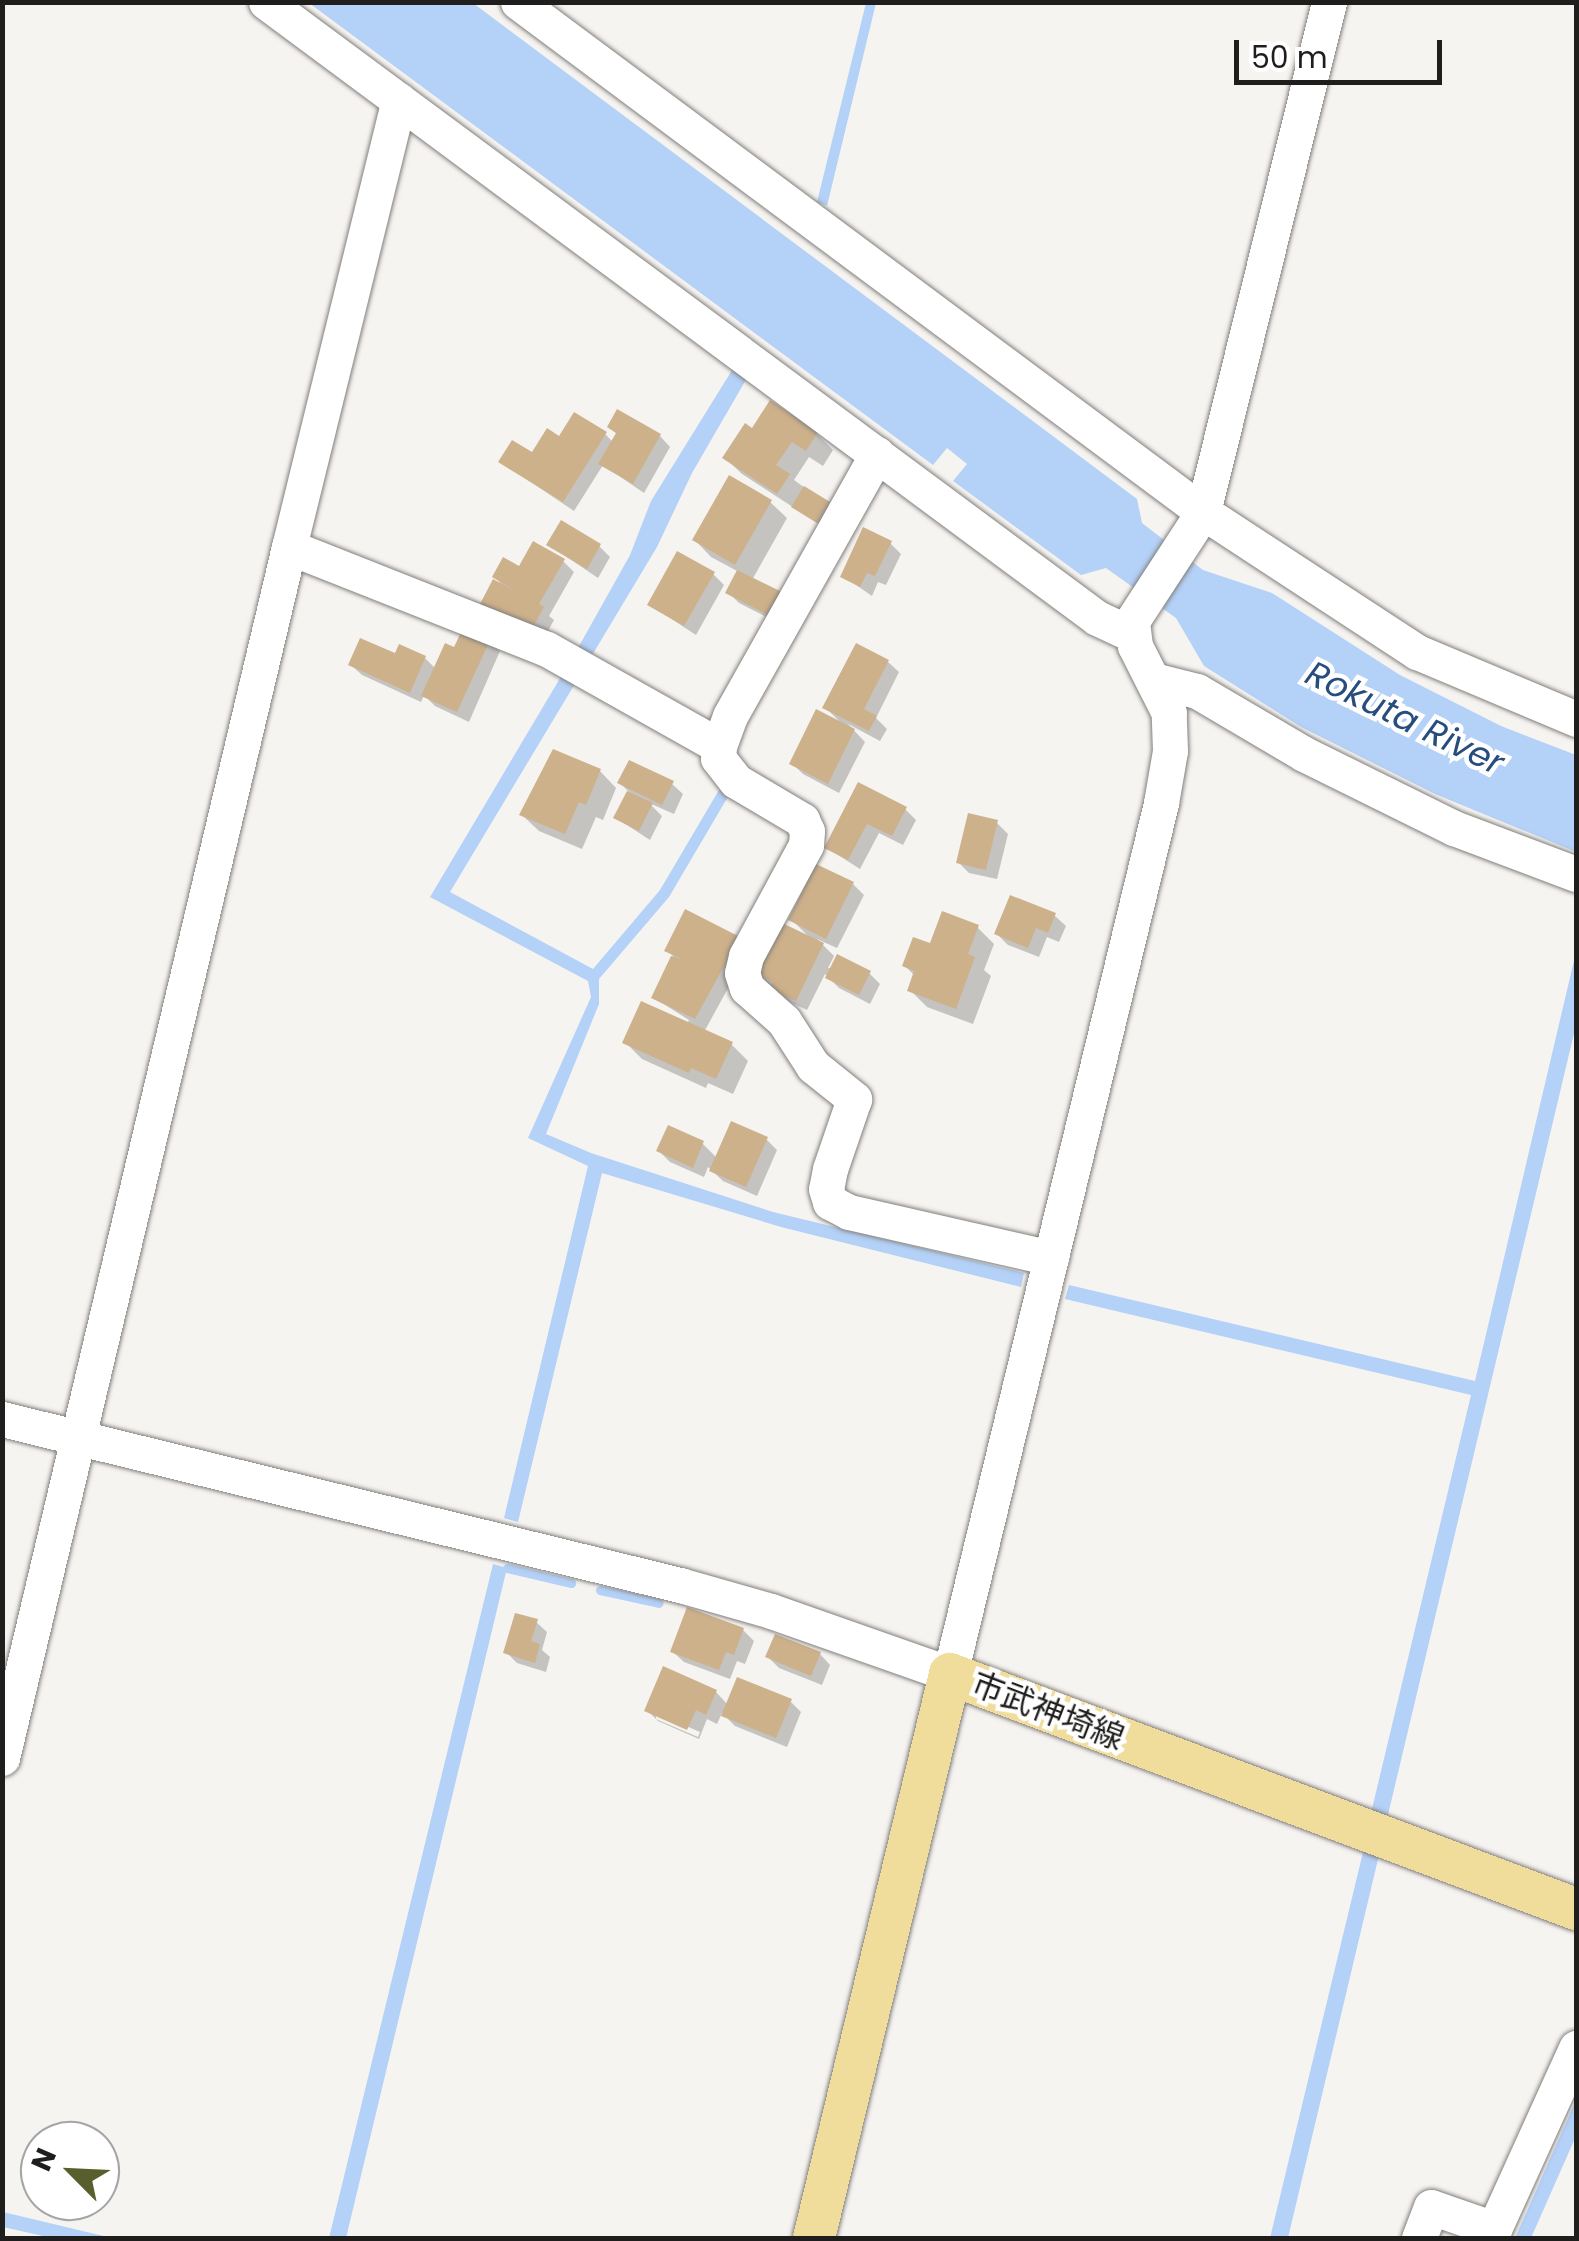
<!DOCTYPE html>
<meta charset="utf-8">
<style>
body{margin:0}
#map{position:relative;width:1579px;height:2241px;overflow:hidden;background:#f6f4f1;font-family:Poppins,"Noto Sans JP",sans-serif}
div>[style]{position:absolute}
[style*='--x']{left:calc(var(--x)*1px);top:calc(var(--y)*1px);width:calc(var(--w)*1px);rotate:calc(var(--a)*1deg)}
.water>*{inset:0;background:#b4d1f7}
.shadow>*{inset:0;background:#0003}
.stream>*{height:9px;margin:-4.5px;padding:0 4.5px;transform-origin:4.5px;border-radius:4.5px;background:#b4d1f7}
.building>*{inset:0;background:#cdb18b}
.roads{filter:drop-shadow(0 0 2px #817f7c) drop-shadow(0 0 2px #817f7c)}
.minor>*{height:35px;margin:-17.5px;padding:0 17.5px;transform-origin:17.5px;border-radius:17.5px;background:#fff}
.major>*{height:42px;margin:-21px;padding:0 21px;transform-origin:21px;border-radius:21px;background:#f0dc9b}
span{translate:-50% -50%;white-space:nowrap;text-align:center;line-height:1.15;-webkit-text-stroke:9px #fff;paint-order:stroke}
.street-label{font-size:32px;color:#1f1e1d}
.water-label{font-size:35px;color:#264d7d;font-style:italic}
.frame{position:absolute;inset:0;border:5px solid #1f1e1d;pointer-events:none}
.north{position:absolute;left:20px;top:2121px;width:100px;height:100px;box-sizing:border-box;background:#fff;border:2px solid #a5a5a5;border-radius:50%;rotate:294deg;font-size:28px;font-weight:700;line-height:40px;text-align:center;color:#1f1e1d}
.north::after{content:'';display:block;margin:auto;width:35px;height:45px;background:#585e2c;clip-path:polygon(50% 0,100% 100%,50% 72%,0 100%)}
.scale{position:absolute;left:1234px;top:40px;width:208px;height:45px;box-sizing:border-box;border:5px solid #1f1e1d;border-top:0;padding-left:12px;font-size:30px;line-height:35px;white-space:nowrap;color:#1f1e1d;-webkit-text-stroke:8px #fff;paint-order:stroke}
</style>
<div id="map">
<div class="water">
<i style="clip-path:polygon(309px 3px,473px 3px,1137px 499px,1142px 523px,1203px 570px,1272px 593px,1400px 675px,1501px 726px,1576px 755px,1576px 852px,1435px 794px,1301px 727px,1204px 666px,1176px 618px,1106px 568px,1081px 575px,953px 481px,967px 464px,947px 448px,933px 465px)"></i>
<i style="clip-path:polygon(866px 3px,876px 3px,827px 206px,817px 202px)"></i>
<i style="clip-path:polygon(734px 367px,747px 378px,692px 473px,657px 547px,450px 892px,593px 969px,660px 890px,719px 790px,729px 795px,669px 897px,599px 979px,599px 1004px,546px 1134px,591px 1153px,773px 1212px,1024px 1273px,1021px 1287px,781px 1227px,602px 1173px,518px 1522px,504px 1518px,588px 1166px,528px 1138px,591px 997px,588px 981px,430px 897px,578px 648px,630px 555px,651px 501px)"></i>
<i style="clip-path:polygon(1576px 952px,1576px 1025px,1387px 1819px,1371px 1813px,1471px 1395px,1065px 1299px,1069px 1285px,1475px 1381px)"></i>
<i style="clip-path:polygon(493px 1564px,507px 1568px,346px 2238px,329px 2238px)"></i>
<i style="clip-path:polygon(1364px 1848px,1379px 1855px,1288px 2238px,1270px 2238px)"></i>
<i style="clip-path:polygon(1576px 2100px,1576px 2136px,1531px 2238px,1515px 2238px)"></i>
<i style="clip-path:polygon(3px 2212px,112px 2238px,52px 2238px,3px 2227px)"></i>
</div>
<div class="shadow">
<i style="clip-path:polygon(610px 427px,660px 436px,670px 447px,644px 493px,603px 465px,574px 511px,501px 462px,533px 456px,560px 440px,605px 434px,613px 442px,617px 434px)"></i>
<i style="clip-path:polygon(753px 431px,817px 434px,833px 450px,823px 466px,809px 457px,794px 480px,833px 508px,822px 526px,742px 474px,725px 458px)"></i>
<i style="clip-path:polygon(770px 502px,787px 518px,752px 580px,782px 625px,739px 603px,728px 592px,739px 572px,711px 557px,695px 540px)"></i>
<i style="clip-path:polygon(890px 543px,901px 554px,886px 585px,878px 582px,872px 596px,843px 576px)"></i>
<i style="clip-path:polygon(549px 545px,599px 546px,610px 557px,598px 578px)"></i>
<i style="clip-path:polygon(562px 560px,574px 572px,549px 616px,554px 620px,542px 642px,495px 576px)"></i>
<i style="clip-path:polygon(713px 574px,724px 585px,696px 635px,650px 605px)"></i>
<i style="clip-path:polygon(489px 640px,500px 651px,469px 722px,435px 706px,424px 695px,421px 702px,362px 675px,351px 665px,396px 657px,425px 658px,436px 669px,456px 651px)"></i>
<i style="clip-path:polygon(888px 662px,899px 672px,876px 718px,887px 729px,880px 741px,848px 724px,865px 742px,839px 793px,803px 774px,792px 763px,842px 724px,825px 707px)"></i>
<i style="clip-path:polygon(600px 771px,616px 788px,603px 820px,596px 817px,582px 849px,539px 831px,522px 815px)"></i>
<i style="clip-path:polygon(620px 783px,672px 784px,683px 794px,674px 814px,649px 803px,662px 816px,650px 840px,616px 818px,629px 792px)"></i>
<i style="clip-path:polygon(859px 786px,905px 809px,916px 820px,903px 845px,879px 833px,860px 869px,827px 848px)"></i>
<i style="clip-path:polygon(997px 823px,1008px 834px,997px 879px,969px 873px,958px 862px)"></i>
<i style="clip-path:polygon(853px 884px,864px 895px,837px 948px,817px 939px,834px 956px,828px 968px,869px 973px,880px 984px,870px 1004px,839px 988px,825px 974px,807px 1010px,783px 999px,757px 972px,809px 937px,791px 919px)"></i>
<i style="clip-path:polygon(1011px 898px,1055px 916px,1066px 926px,1059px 942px,1047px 937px,1039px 957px,1008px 945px,997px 934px)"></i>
<i style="clip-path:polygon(977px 927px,994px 944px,984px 970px,991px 976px,973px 1024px,927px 1007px,910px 990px,915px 976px,905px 966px,931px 947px)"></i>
<i style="clip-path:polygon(667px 950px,749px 950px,704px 1032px,731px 1044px,748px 1061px,733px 1094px,708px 1083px,706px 1088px,642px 1059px,625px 1042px,687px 1024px,689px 1020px,654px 998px,673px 956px)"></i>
<i style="clip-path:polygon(766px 1139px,777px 1150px,757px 1196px,723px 1181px,708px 1167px,704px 1177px,670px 1162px,659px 1151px,703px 1144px,717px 1158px)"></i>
<i style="clip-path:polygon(536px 1622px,547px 1632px,542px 1650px,550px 1657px,546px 1672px,517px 1663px,506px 1652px)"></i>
<i style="clip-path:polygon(743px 1630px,754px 1641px,745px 1664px,737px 1661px,730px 1679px,684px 1662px,673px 1652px)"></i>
<i style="clip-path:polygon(820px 1654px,830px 1665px,822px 1685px,779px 1668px,768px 1657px)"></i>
<i style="clip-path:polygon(evenodd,716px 1692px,728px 1705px,790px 1701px,801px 1712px,787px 1747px,735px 1726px,722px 1713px,717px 1724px,707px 1719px,699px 1739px,658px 1721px,647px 1710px,716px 1692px,656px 1713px,700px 1732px,698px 1737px,656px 1719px,656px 1713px)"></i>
</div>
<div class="stream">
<i style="--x:507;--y:1568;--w:66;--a:13.2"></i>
<i style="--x:600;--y:1590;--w:60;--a:12.4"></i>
</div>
<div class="building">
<i style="clip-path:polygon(770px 400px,818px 432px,806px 451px,792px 442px,776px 465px,790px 474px,777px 494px,722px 458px,745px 423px,752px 428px)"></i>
<i style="clip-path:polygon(617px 409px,661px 434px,633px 484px,598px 464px,616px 433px,607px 427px)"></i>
<i style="clip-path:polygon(574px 412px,607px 432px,563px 502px,498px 462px,512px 440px,532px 452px,547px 428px,559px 436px)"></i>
<i style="clip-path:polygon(729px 475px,772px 500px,735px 565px,692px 540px)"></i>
<i style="clip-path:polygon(804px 486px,830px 502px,817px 523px,791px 507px)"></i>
<i style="clip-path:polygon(561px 520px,601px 544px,587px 569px,546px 545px)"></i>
<i style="clip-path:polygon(863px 527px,892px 541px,875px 576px,867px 573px,860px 587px,840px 577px)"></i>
<i style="clip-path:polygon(533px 541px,565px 559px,539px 604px,544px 607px,530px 633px,479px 606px,493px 579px,519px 593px,492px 577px,503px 557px,519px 566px)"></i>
<i style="clip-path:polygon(677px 551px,715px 572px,684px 626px,647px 605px)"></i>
<i style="clip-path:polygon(737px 570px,782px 592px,770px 616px,725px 593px)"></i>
<i style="clip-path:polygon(464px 626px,491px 638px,457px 712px,421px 696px,445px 643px,454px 647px)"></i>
<i style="clip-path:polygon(360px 638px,395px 653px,399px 644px,426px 656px,410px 693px,348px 665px)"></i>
<i style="clip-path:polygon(856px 643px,889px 660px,864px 709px,877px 716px,869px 731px,822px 708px)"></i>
<i style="clip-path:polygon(816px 709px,855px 729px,828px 784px,789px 764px)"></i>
<i style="clip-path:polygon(553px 749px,601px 769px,586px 805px,579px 802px,565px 834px,519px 815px)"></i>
<i style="clip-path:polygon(629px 760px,674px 781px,662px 805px,617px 783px)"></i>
<i style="clip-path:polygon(858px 782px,907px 807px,892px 836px,867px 824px,848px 860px,824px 848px)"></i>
<i style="clip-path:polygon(627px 791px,653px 803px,639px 831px,613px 818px)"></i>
<i style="clip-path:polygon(968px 813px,998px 820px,986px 870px,956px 863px)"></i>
<i style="clip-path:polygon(816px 864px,854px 882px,826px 939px,788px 920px)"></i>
<i style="clip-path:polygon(1010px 895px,1056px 913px,1048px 933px,1036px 928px,1028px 948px,994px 934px)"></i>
<i style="clip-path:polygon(685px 909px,740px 937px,695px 1019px,651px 998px,671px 956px,682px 959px,664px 951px)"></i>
<i style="clip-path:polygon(942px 911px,979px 925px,968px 954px,975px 957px,956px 1009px,907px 991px,914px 971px,902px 966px,913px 937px,930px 943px)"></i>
<i style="clip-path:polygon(778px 921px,824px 943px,796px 1001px,769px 989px,773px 982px,754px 972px)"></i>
<i style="clip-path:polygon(837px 954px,871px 971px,859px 995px,825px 978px)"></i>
<i style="clip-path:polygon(641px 1001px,733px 1042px,716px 1079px,691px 1068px,689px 1073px,622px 1043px)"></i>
<i style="clip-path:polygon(731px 1121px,768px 1137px,746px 1187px,709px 1171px)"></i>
<i style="clip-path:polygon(668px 1125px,704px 1141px,693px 1168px,656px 1151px)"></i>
<i style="clip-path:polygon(687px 1607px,744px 1628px,734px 1655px,726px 1652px,719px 1670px,670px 1652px)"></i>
<i style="clip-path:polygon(515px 1613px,538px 1619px,531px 1641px,540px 1644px,535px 1663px,503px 1653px)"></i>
<i style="clip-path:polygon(775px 1634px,821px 1652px,811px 1676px,765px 1657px)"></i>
<i style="clip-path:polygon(663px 1666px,717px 1690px,706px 1715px,696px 1710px,687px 1730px,644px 1711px)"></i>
<i style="clip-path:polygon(737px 1677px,792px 1699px,776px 1738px,721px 1716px)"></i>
</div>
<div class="roads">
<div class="minor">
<i style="--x:266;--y:2;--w:1034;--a:36.55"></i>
<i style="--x:1097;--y:618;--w:38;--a:25"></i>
<i style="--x:518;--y:2;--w:854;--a:36.67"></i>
<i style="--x:1203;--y:512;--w:256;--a:33.2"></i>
<i style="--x:1417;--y:652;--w:173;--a:22.8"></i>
<i style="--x:877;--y:454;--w:300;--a:119.3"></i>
<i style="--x:730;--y:716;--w:32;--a:110"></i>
<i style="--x:719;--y:746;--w:12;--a:95"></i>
<i style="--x:718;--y:758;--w:29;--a:52"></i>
<i style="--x:736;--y:781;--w:77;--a:30.6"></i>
<i style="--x:802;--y:820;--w:12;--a:66"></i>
<i style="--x:807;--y:831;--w:14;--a:94"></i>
<i style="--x:806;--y:845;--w:126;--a:118.4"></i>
<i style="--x:746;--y:956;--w:17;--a:103"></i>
<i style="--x:742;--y:973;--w:16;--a:72"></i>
<i style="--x:747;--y:988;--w:50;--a:41.7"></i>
<i style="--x:784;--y:1021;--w:54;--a:57.2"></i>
<i style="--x:813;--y:1066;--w:53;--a:38.8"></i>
<i style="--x:854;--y:1099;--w:74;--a:108.9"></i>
<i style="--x:830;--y:1169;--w:20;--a:101"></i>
<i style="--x:826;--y:1189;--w:14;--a:73"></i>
<i style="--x:830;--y:1202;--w:21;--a:28"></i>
<i style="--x:849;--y:1212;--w:207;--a:12.8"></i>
<i style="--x:289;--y:547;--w:277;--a:21.6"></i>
<i style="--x:547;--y:649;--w:197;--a:29.4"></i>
<i style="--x:1157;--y:681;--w:41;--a:14"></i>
<i style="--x:1197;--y:691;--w:124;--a:30.5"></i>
<i style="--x:1304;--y:754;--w:167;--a:26.3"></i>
<i style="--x:1454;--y:828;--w:130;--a:20.7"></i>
<i style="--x:2;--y:1419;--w:698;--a:13.76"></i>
<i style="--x:680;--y:1585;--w:95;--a:15.9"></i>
<i style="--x:771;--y:1611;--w:190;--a:19.4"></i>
<i style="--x:950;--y:1674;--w:896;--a:-76.38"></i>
<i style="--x:1161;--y:803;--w:53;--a:-80.2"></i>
<i style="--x:1170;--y:751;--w:38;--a:-92"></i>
<i style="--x:1169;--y:713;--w:75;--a:-116.9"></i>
<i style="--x:1135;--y:646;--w:25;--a:-97"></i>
<i style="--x:1132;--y:621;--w:130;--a:-56.9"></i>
<i style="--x:1203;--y:512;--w:525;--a:-76.12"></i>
<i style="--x:2;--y:1758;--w:1245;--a:-76.67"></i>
<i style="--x:289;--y:547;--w:460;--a:-76.2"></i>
<i style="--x:1419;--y:2238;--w:33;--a:-69"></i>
<i style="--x:1431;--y:2207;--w:67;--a:19.2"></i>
<i style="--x:1494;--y:2229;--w:199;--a:-65.6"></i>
</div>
<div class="major">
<i style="--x:814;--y:2238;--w:580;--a:-76.44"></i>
<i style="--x:950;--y:1674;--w:669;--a:20.58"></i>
</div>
</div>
<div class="street-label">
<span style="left:1048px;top:1711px;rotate:21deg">市武神埼線</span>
</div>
<div class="water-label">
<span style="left:1405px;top:718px;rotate:26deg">Rokuta River</span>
</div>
<div class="frame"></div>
<div class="north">N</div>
<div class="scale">50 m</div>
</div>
